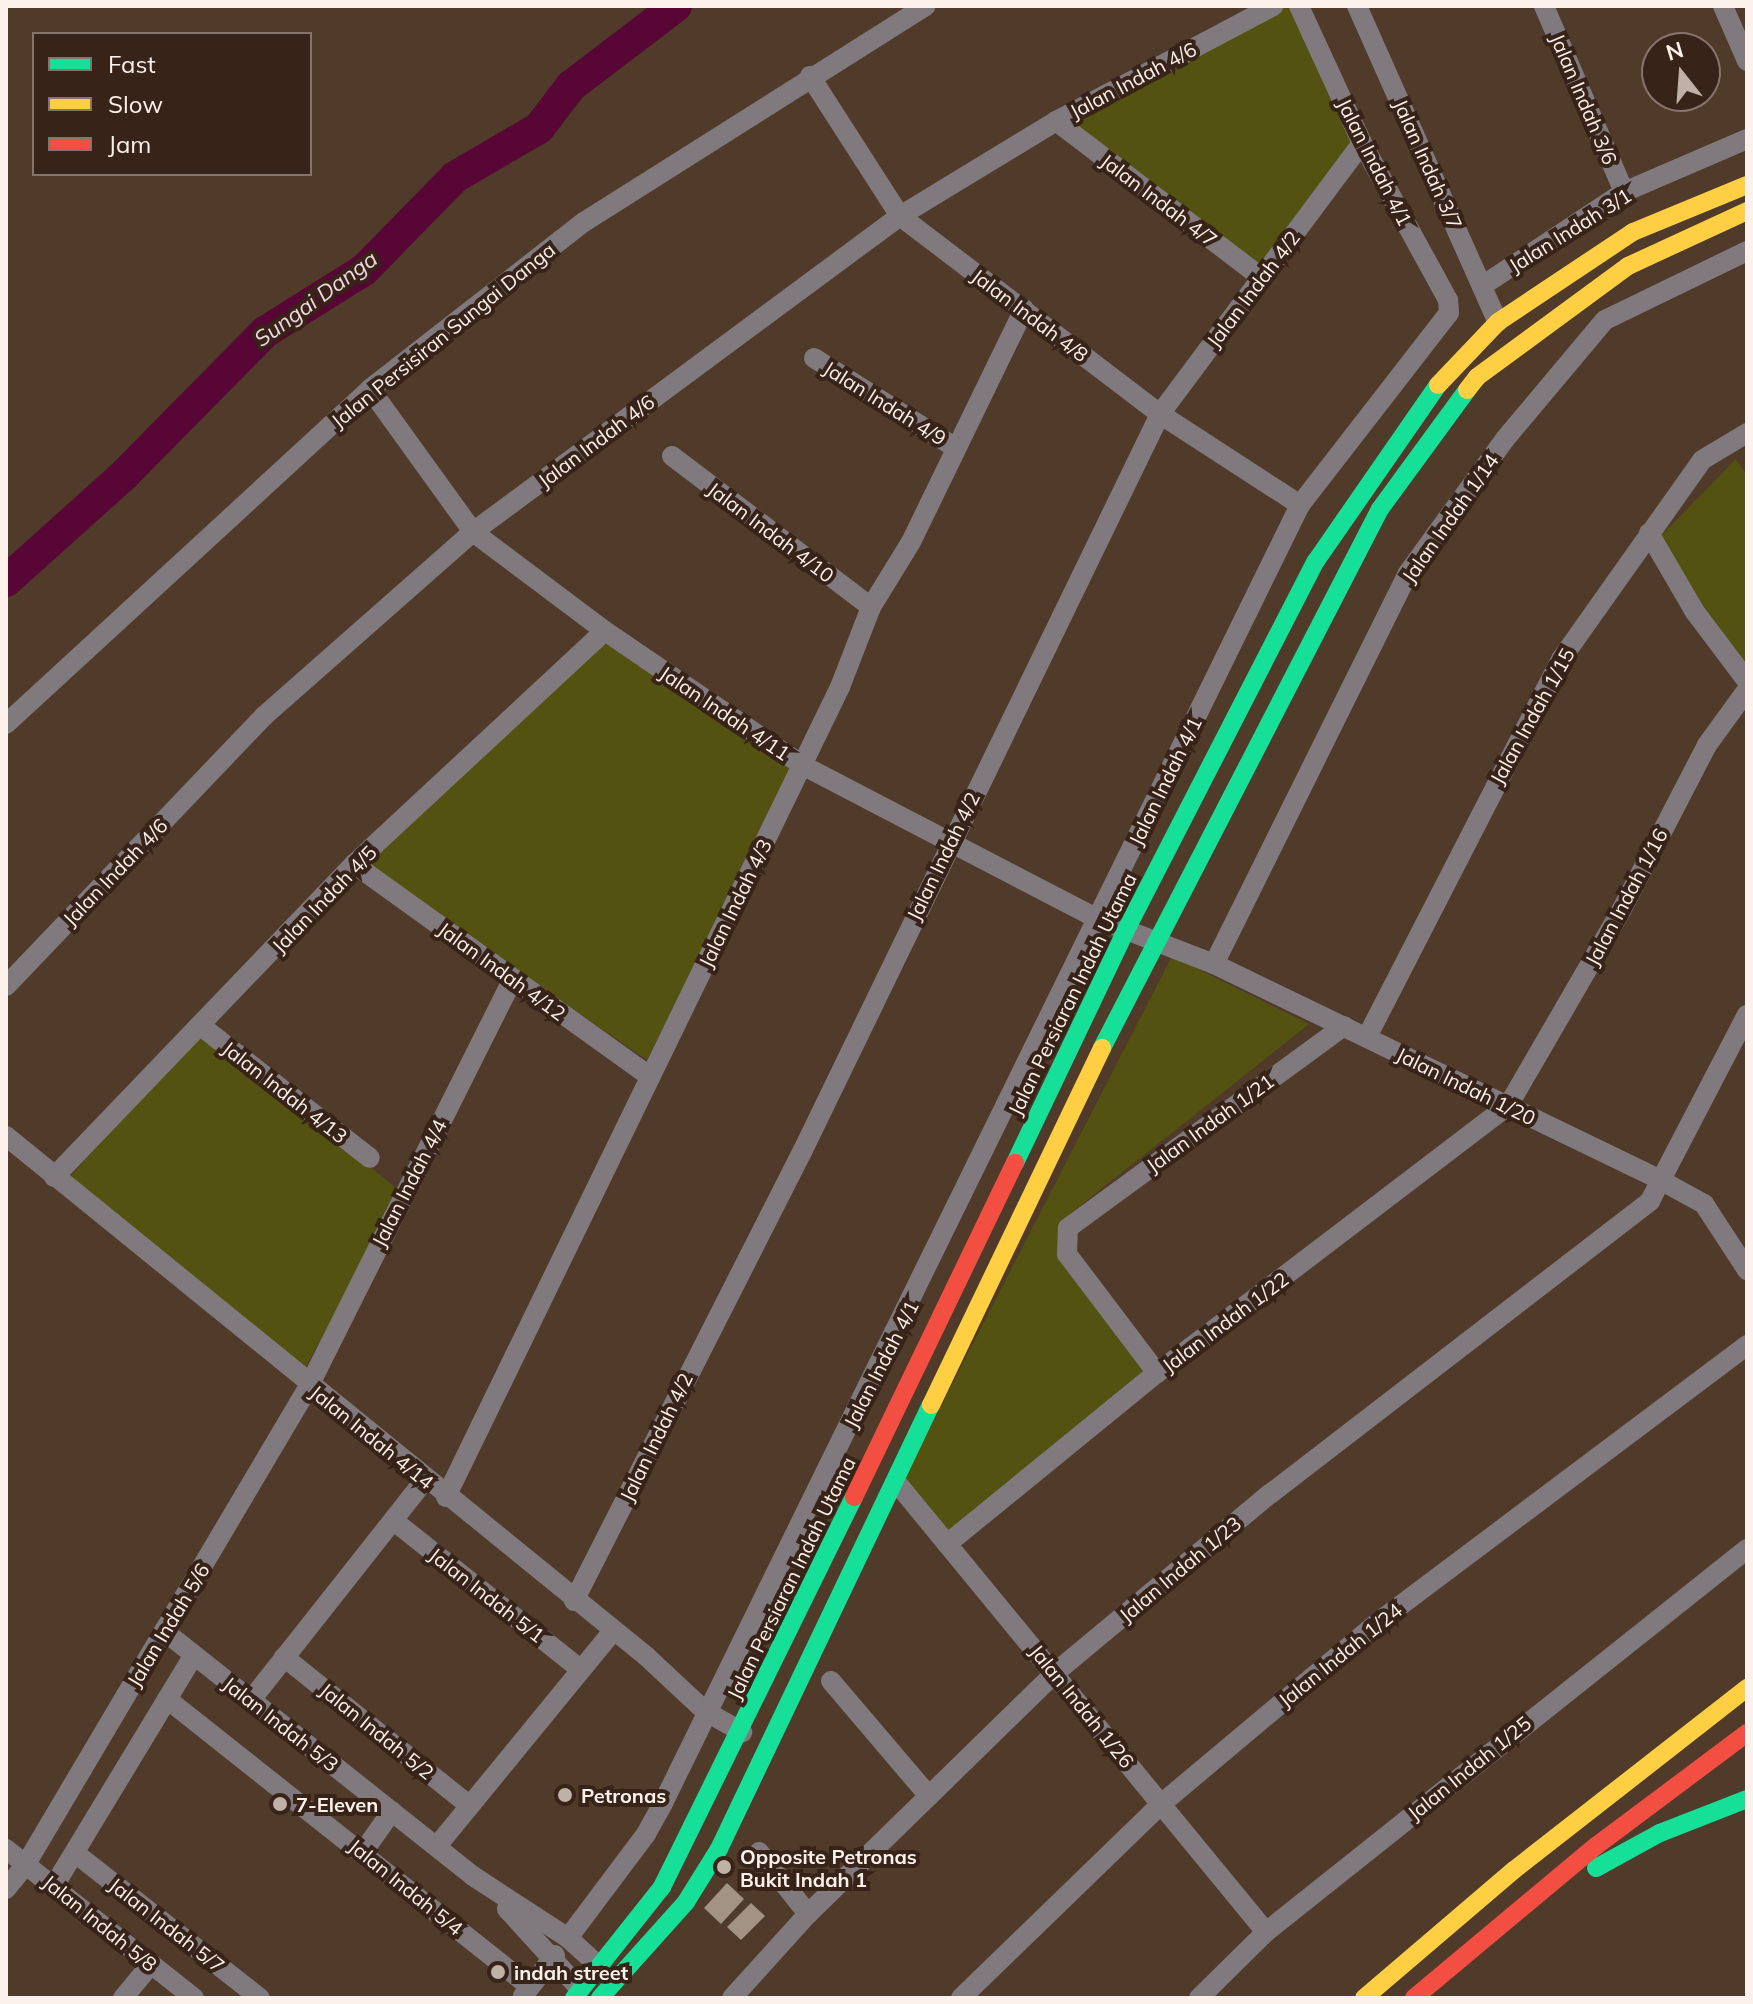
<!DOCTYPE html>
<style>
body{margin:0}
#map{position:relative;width:1753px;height:2004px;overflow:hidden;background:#503a2a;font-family:Mulish,sans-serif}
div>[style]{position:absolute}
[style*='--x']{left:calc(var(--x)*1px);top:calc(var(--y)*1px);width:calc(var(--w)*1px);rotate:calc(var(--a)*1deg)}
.green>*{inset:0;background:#535211}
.river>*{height:32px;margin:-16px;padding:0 16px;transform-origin:16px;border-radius:16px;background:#570635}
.building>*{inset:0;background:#a29384}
.street>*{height:20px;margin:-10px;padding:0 10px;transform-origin:10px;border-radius:10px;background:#80797e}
.fast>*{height:18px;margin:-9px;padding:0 9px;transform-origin:9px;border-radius:9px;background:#16e098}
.slow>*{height:18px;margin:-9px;padding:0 9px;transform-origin:9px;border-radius:9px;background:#ffcf43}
.jam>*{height:18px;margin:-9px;padding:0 9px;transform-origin:9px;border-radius:9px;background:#f24e42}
.dots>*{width:22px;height:22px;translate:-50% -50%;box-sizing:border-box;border:4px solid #372318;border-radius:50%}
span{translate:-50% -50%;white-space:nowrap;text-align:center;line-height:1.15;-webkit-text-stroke:8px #372318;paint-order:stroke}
.street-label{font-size:20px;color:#fcf1eb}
.poi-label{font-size:20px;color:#fcf1eb;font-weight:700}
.left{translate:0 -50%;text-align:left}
.water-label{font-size:22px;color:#f0d7e1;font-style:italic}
.frame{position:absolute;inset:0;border:8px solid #fcf1eb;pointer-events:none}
.legend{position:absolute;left:32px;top:32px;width:280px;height:144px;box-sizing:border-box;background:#372318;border:2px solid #86756c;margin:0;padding:10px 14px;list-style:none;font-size:24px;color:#fcf1eb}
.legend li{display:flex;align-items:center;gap:16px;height:40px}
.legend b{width:40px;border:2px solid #86756c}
.north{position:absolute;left:1641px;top:32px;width:80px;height:80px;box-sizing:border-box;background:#372318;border:2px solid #86756c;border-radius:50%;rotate:343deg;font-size:22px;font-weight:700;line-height:32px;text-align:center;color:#fcf1eb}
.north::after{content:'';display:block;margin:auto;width:28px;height:36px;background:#c0b1a7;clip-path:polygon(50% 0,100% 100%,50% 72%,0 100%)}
</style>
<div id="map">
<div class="green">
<i style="clip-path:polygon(1273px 6px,1294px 6px,1362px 143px,1260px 272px,1065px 121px)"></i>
<i style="clip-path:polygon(1736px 459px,1747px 475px,1747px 672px,1658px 539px)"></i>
<i style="clip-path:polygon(608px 641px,795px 768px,647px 1060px,363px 864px)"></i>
<i style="clip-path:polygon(1172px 956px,1309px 1024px,1071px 1213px,1059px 1231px,1147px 1372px,946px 1535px,902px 1482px)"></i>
<i style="clip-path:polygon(201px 1026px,403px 1194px,304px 1370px,71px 1176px)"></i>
</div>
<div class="river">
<i style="--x:6;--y:581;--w:157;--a:-41.9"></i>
<i style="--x:123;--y:476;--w:202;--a:-45.4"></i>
<i style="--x:265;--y:332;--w:117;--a:-32.1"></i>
<i style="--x:364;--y:270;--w:130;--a:-45.6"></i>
<i style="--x:455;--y:177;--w:97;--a:-30.3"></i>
<i style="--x:539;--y:128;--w:53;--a:-52.7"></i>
<i style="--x:571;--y:86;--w:132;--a:-37.3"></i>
</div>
<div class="building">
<i style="clip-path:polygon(727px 1883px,744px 1899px,721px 1924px,704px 1908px)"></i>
<i style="clip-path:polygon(751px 1903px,765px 1916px,741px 1940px,727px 1927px)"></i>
</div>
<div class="street">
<i style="--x:1357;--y:6;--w:346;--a:66"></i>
<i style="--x:1544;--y:6;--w:202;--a:66.7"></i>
<i style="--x:1723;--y:6;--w:60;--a:66.4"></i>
<i style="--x:810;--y:76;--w:166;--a:57.3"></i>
<i style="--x:900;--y:216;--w:327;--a:37.3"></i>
<i style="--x:1160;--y:414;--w:167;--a:33"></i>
<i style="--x:1056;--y:121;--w:259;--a:37.3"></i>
<i style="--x:1482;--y:286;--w:170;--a:-33.5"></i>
<i style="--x:1624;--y:192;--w:134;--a:-23.3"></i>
<i style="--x:814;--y:358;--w:168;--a:32.4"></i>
<i style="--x:370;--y:389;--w:176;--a:54.2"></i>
<i style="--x:473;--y:532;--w:165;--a:36.9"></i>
<i style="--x:605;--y:631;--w:238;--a:34.2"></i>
<i style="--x:802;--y:765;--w:334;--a:27.5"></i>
<i style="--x:1098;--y:919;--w:124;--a:21.2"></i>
<i style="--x:1214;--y:964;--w:498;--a:25.8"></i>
<i style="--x:1662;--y:1181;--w:48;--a:28.7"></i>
<i style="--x:1704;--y:1204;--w:79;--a:56.9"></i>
<i style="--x:672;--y:456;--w:250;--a:37.2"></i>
<i style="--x:1649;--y:533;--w:91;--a:59.8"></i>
<i style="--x:1695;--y:612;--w:86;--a:53"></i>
<i style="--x:6;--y:724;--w:495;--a:-42.6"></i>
<i style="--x:370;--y:389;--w:271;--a:-38"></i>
<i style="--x:584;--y:222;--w:404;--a:-32.3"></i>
<i style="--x:354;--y:864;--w:365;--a:35.7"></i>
<i style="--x:1214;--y:964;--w:436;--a:-63.6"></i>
<i style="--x:1408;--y:573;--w:165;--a:-54.1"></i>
<i style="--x:1505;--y:439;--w:155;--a:-50"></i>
<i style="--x:1605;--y:320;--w:158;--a:-25.9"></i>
<i style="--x:6;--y:986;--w:373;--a:-46.3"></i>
<i style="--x:264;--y:716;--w:278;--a:-41.4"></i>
<i style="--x:473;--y:532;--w:531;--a:-36.5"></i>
<i style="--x:900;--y:216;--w:183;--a:-31.3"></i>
<i style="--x:1056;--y:121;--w:246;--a:-27.9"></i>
<i style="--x:201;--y:1026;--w:214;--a:38"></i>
<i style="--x:1367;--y:1037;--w:426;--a:-62.8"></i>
<i style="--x:1562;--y:658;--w:242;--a:-54.7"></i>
<i style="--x:1702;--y:460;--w:52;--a:-31"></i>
<i style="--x:6;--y:1136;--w:825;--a:39.09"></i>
<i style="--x:646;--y:1656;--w:81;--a:43"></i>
<i style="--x:705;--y:1711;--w:43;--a:29.6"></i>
<i style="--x:54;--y:1177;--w:434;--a:-46.2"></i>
<i style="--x:354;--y:864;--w:342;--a:-42.9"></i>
<i style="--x:1157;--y:1373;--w:149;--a:-127.1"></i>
<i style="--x:1067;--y:1254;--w:26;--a:-88"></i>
<i style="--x:1068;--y:1228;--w:342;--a:-36.2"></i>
<i style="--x:897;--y:1483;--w:581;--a:50.59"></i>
<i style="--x:446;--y:1497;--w:901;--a:-64.06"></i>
<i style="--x:840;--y:687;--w:86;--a:-68.8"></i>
<i style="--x:871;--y:607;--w:76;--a:-58.4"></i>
<i style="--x:911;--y:542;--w:259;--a:-64.1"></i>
<i style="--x:394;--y:1521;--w:236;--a:38.5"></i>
<i style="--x:947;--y:1544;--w:271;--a:-39.2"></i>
<i style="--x:1157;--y:1373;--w:441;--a:-37.3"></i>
<i style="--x:1508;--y:1106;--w:225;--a:-59.9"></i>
<i style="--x:1621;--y:911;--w:187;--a:-62.6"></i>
<i style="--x:1707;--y:745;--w:68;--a:-54"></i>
<i style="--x:574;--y:1601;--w:506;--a:-63.08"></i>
<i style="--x:803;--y:1150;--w:818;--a:-64.12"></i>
<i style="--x:1160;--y:414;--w:338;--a:-53.3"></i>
<i style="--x:164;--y:1631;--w:394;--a:38.4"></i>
<i style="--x:473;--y:1876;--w:113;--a:33.1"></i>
<i style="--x:568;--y:1938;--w:42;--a:42.1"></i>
<i style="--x:284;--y:1657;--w:238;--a:38.7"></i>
<i style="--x:831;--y:1681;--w:151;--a:49.6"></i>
<i style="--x:167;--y:1699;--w:463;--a:38.4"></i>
<i style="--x:251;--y:1700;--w:280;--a:-51.7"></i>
<i style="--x:437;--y:1846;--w:279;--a:-50.7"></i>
<i style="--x:6;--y:1849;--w:240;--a:38.4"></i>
<i style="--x:363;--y:1852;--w:50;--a:-54.7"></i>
<i style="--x:759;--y:1852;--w:79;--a:51.7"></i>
<i style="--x:75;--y:1853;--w:235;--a:38.1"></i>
<i style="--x:54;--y:1886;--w:270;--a:-58.8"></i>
<i style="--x:6;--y:1889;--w:32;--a:-51"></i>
<i style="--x:26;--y:1864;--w:555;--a:-59.37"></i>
<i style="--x:309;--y:1386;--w:453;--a:-63.4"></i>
<i style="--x:507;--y:1909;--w:108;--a:47.6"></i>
<i style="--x:568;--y:1938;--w:130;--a:-53.1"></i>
<i style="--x:646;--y:1834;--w:35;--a:-61"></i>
<i style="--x:663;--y:1803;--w:1446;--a:-63.86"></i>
<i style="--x:1300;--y:505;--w:243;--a:-52.2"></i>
<i style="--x:1449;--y:313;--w:13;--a:-94"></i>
<i style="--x:1448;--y:300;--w:179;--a:-118.7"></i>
<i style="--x:1362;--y:143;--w:151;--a:-114.7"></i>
<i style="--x:523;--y:1996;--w:52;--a:-52"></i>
<i style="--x:123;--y:1998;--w:44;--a:-50.5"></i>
<i style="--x:732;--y:1998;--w:113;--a:-47.9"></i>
<i style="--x:808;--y:1914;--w:347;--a:-44.3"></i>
<i style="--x:1056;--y:1672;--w:278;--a:-39.8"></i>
<i style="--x:1270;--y:1494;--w:480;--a:-37.6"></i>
<i style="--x:1650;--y:1201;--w:210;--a:-62.5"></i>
<i style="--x:961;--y:1998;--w:277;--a:-44.1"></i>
<i style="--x:1160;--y:1805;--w:283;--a:-40"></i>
<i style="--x:1377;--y:1623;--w:463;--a:-36.9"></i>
<i style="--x:1199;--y:1998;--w:94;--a:-44.6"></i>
<i style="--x:1266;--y:1932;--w:615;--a:-38.53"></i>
</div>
<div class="fast">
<i style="--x:1102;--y:1048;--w:606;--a:-62.72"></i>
<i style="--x:1380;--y:509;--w:147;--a:-53.8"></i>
<i style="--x:1015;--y:1163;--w:256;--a:-64.5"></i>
<i style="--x:1125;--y:932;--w:417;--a:-62.8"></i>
<i style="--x:1316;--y:561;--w:214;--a:-55.3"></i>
<i style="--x:1596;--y:1868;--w:73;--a:-28.7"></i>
<i style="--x:1660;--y:1833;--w:93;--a:-21.3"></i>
<i style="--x:574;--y:1998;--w:142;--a:-51.6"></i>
<i style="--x:662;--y:1887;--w:435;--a:-63.8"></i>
<i style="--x:600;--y:1998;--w:129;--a:-48.1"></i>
<i style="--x:686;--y:1902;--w:62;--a:-58.1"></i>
<i style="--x:719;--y:1849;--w:492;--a:-64.5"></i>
</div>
<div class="slow">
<i style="--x:1438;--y:385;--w:87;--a:-46.4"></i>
<i style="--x:1498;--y:322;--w:162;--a:-33.7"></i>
<i style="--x:1633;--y:232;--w:123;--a:-22.4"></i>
<i style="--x:1467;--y:390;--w:16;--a:-52"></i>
<i style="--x:1477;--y:377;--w:187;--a:-36.3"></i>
<i style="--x:1628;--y:266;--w:131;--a:-24.8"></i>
<i style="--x:931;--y:1405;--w:396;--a:-64.4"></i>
<i style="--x:1364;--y:1998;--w:197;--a:-40.5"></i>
<i style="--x:1514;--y:1870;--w:296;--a:-38"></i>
</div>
<div class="jam">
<i style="--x:854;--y:1497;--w:371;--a:-64.3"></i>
<i style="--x:1414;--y:1998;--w:237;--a:-39.9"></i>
<i style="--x:1596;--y:1846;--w:189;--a:-36.8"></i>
</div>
<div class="dots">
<i style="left:565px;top:1795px;background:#c0b1a7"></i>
<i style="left:280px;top:1804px;background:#c0b1a7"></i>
<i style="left:724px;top:1867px;background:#c0b1a7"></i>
<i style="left:498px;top:1972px;background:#c0b1a7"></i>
</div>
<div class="street-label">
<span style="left:1133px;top:80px;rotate:-28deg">Jalan Indah 4/6</span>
<span style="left:1584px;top:99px;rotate:67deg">Jalan Indah 3/6</span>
<span style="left:1375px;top:162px;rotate:63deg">Jalan Indah 4/1</span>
<span style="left:1428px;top:164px;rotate:66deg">Jalan Indah 3/7</span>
<span style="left:1159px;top:200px;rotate:37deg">Jalan Indah 4/7</span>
<span style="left:1570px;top:230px;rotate:-32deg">Jalan Indah 3/1</span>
<span style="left:1253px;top:289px;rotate:-53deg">Jalan Indah 4/2</span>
<span style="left:1030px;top:315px;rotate:37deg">Jalan Indah 4/8</span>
<span style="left:443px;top:335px;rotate:-39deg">Jalan Persisiran Sungai Danga</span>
<span style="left:885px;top:403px;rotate:32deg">Jalan Indah 4/9</span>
<span style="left:596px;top:441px;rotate:-37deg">Jalan Indah 4/6</span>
<span style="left:1450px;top:518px;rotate:-55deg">Jalan Indah 1/14</span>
<span style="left:771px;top:532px;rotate:37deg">Jalan Indah 4/10</span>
<span style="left:725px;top:713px;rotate:34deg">Jalan Indah 4/11</span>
<span style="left:1532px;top:716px;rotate:-61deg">Jalan Indah 1/15</span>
<span style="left:1165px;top:781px;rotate:-64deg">Jalan Indah 4/1</span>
<span style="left:943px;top:856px;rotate:-64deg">Jalan Indah 4/2</span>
<span style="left:115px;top:872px;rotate:-46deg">Jalan Indah 4/6</span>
<span style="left:1626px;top:897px;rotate:-62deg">Jalan Indah 1/16</span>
<span style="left:324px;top:899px;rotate:-46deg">Jalan Indah 4/5</span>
<span style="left:735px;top:903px;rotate:-64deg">Jalan Indah 4/3</span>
<span style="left:502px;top:971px;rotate:36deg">Jalan Indah 4/12</span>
<span style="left:1072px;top:994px;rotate:-64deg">Jalan Persiaran Indah Utama</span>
<span style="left:1466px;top:1086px;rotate:26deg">Jalan Indah 1/20</span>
<span style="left:285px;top:1092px;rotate:38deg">Jalan Indah 4/13</span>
<span style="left:1210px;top:1123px;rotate:-36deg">Jalan Indah 1/21</span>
<span style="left:409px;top:1183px;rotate:-63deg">Jalan Indah 4/4</span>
<span style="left:1225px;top:1322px;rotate:-37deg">Jalan Indah 1/22</span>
<span style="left:881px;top:1364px;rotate:-63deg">Jalan Indah 4/1</span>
<span style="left:372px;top:1437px;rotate:39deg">Jalan Indah 4/14</span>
<span style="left:656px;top:1437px;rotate:-64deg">Jalan Indah 4/2</span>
<span style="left:1180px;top:1569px;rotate:-40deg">Jalan Indah 1/23</span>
<span style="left:791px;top:1578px;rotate:-64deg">Jalan Persiaran Indah Utama</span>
<span style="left:487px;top:1595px;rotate:38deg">Jalan Indah 5/1</span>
<span style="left:168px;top:1625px;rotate:-59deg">Jalan Indah 5/6</span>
<span style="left:1340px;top:1655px;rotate:-39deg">Jalan Indah 1/24</span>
<span style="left:1082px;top:1706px;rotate:51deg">Jalan Indah 1/26</span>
<span style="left:281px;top:1724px;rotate:38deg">Jalan Indah 5/3</span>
<span style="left:377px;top:1731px;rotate:39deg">Jalan Indah 5/2</span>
<span style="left:1469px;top:1768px;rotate:-39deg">Jalan Indah 1/25</span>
<span style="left:406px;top:1887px;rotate:39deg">Jalan Indah 5/4</span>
<span style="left:100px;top:1923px;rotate:39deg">Jalan Indah 5/8</span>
<span style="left:167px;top:1925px;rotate:38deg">Jalan Indah 5/7</span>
</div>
<div class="poi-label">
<span class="left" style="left:581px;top:1795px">Petronas</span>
<span class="left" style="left:296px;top:1804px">7-Eleven</span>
<span class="left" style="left:740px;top:1868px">Opposite Petronas<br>Bukit Indah 1</span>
<span class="left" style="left:514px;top:1972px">indah street</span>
</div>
<div class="water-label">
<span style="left:316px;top:299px;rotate:-36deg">Sungai Danga</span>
</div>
<div class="frame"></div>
<ul class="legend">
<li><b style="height:10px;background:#16e098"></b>Fast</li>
<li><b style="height:10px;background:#ffcf43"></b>Slow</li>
<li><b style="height:10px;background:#f24e42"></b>Jam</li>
</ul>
<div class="north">N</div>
</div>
